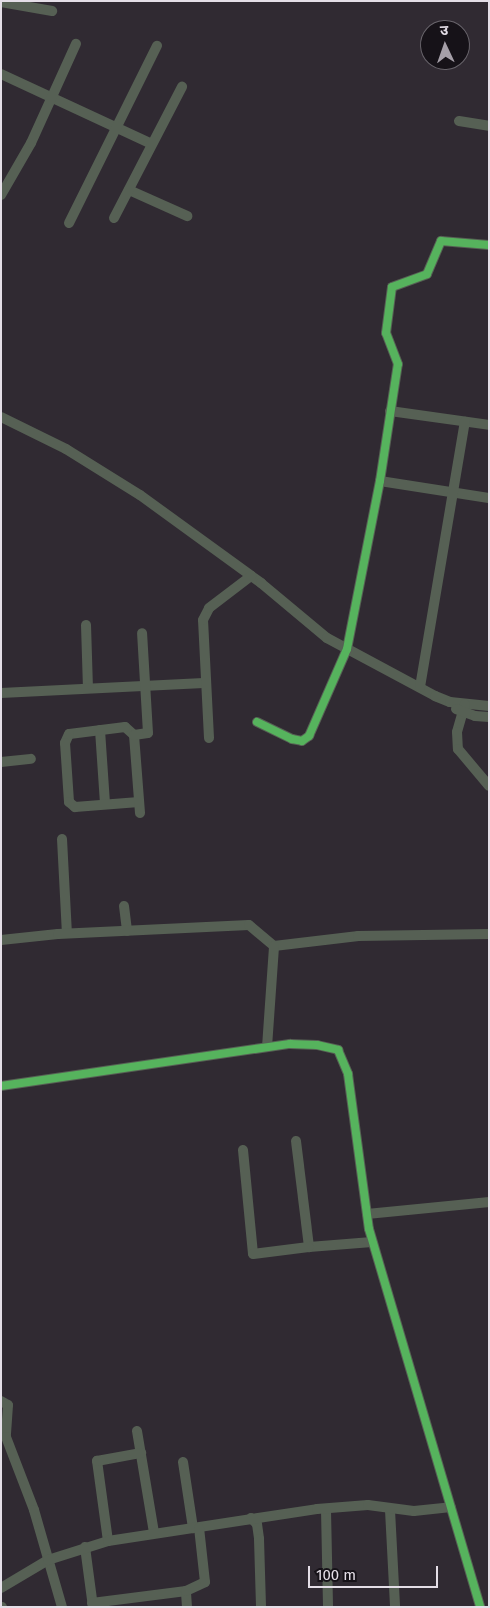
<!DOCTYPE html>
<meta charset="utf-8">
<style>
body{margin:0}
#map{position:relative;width:490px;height:1608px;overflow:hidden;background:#302a32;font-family:"Fira Sans","Noto Sans Devanagari",sans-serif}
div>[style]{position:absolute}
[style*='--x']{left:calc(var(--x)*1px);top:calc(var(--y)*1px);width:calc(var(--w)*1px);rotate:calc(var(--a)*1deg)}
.minor>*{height:10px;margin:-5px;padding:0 5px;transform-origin:5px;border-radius:5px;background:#566054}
.cycleway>*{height:8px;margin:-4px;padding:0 4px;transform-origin:4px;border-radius:4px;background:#56b35d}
span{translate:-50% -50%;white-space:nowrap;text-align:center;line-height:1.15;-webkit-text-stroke:4px #161218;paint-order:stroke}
.frame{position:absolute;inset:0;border:2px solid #e4dee7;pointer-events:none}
.north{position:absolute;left:420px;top:20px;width:50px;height:50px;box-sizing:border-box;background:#161218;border:1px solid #68646b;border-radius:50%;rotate:357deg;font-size:14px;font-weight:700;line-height:20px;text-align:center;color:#e4dee7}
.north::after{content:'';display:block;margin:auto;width:18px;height:22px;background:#a59fa8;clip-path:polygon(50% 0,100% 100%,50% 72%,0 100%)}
.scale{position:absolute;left:308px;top:1566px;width:130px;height:22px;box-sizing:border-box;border:2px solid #e4dee7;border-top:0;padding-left:6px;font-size:15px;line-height:18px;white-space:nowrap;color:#e4dee7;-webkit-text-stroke:4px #161218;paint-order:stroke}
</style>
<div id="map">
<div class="minor">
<i style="--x:1;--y:2;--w:52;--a:10"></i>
<i style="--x:1;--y:74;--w:166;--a:24.9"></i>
<i style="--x:459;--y:121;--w:30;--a:9"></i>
<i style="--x:129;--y:190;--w:64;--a:24.1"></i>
<i style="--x:1;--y:195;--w:60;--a:-60"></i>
<i style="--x:31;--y:143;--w:109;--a:-65.6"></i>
<i style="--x:114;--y:218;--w:148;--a:-62.6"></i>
<i style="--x:69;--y:223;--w:198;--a:-63.6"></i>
<i style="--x:390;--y:411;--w:100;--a:8"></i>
<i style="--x:1;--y:417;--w:72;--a:26.2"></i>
<i style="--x:66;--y:449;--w:87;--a:31.9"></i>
<i style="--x:140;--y:495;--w:150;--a:36"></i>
<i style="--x:261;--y:583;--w:86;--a:39.8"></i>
<i style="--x:327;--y:638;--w:123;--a:28.2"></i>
<i style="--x:435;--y:696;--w:16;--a:22"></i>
<i style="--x:450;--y:702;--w:39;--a:6"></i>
<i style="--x:380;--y:481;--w:110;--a:8.9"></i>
<i style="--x:86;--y:625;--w:63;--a:88.2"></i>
<i style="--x:420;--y:687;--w:269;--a:-80.4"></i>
<i style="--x:1;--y:693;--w:203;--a:-2.8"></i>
<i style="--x:465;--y:704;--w:29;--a:106"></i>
<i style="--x:457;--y:732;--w:17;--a:87"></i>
<i style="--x:458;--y:749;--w:48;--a:50"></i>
<i style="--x:456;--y:709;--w:20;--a:20"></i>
<i style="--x:475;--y:716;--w:14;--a:4"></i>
<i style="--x:257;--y:722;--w:39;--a:26"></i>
<i style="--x:292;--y:739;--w:10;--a:11"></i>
<i style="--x:302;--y:741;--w:9;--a:-36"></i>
<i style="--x:309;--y:736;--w:95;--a:-66.4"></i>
<i style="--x:347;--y:649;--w:171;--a:-78.9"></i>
<i style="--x:380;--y:481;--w:118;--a:-81.3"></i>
<i style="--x:398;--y:364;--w:33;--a:-111"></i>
<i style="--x:386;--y:333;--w:46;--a:-82.6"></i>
<i style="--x:392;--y:287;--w:37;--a:-20"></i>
<i style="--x:427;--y:274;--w:36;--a:-67"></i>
<i style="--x:441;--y:241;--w:48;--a:4.8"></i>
<i style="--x:100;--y:730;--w:74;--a:86.1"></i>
<i style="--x:134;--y:735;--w:12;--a:-138"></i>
<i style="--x:125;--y:727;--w:56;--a:172.9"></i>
<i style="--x:69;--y:734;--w:10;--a:114"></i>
<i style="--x:65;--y:743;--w:59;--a:86.1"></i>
<i style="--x:69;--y:802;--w:8;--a:40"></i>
<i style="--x:75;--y:807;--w:64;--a:-4.5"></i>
<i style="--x:209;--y:738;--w:118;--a:-92.9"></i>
<i style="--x:203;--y:620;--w:13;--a:-63"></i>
<i style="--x:209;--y:608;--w:53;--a:-37.3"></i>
<i style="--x:1;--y:762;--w:30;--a:-6"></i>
<i style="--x:140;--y:813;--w:78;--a:-94.4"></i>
<i style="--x:134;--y:735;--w:14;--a:-8"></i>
<i style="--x:148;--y:733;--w:100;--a:-93.4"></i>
<i style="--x:62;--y:839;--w:94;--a:87"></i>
<i style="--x:124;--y:906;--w:25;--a:83"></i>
<i style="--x:1;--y:940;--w:57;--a:-6"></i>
<i style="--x:58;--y:934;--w:191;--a:-2.7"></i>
<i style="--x:249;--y:925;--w:33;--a:40"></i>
<i style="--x:274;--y:946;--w:85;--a:-6.8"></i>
<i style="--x:358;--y:936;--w:131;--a:-0.9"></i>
<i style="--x:267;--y:1047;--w:101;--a:-86"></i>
<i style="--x:1;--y:1086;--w:292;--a:-8.3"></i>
<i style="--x:290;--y:1044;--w:27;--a:2"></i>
<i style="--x:317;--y:1045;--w:22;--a:13"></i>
<i style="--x:338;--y:1050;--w:26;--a:67"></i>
<i style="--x:348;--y:1074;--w:156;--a:82.3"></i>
<i style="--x:369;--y:1229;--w:394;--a:73.6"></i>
<i style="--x:296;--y:1141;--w:107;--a:83"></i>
<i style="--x:309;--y:1247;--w:63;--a:-4.5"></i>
<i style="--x:243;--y:1150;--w:104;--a:84.5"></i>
<i style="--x:253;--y:1254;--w:56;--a:-7.1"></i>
<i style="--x:367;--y:1214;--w:123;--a:-5.6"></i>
<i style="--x:1;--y:1401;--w:8;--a:30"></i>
<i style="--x:8;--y:1405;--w:32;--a:94"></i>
<i style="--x:6;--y:1437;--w:78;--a:69"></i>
<i style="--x:34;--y:1510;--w:101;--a:73.9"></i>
<i style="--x:137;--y:1431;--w:103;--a:80.5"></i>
<i style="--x:183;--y:1462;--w:67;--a:81.4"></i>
<i style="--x:326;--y:1510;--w:97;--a:88.8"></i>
<i style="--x:390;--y:1510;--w:97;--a:87"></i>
<i style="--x:251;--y:1518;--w:8;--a:45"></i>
<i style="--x:257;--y:1524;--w:15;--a:82"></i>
<i style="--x:259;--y:1539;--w:68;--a:88.3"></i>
<i style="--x:108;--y:1541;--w:81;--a:-97.8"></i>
<i style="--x:97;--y:1461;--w:45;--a:-10.3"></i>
<i style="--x:85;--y:1547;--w:61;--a:82.4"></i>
<i style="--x:1;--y:1588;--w:55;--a:-30.8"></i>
<i style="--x:48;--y:1560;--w:63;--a:-17.6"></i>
<i style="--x:108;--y:1541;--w:211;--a:-8.7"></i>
<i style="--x:317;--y:1509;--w:51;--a:-4.5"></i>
<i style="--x:368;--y:1505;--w:46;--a:7.4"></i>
<i style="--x:414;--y:1511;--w:37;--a:-6"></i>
<i style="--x:92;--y:1603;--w:95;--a:-7.3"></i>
<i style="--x:1;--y:1607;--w:1;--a:0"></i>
<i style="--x:187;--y:1607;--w:16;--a:-94"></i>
<i style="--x:186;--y:1591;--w:21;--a:-25"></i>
<i style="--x:205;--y:1582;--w:54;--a:-96.3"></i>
</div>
<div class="cycleway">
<i style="--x:257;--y:722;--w:39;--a:26"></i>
<i style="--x:292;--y:739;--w:10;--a:11"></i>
<i style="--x:302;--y:741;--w:9;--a:-36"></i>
<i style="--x:309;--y:736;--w:95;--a:-66.4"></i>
<i style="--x:347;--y:649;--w:171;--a:-78.9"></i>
<i style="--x:380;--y:481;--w:118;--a:-81.3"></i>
<i style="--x:398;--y:364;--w:33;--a:-111"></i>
<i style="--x:386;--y:333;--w:46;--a:-82.6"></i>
<i style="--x:392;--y:287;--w:37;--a:-20"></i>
<i style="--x:427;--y:274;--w:36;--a:-67"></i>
<i style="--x:441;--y:241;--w:48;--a:4.8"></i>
<i style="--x:1;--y:1086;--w:292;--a:-8.3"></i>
<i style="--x:290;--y:1044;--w:27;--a:2"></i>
<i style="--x:317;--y:1045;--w:22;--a:13"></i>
<i style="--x:338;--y:1050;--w:26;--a:67"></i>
<i style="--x:348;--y:1074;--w:156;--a:82.3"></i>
<i style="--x:369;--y:1229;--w:394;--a:73.6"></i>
</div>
<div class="frame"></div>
<div class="north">उ</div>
<div class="scale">100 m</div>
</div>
